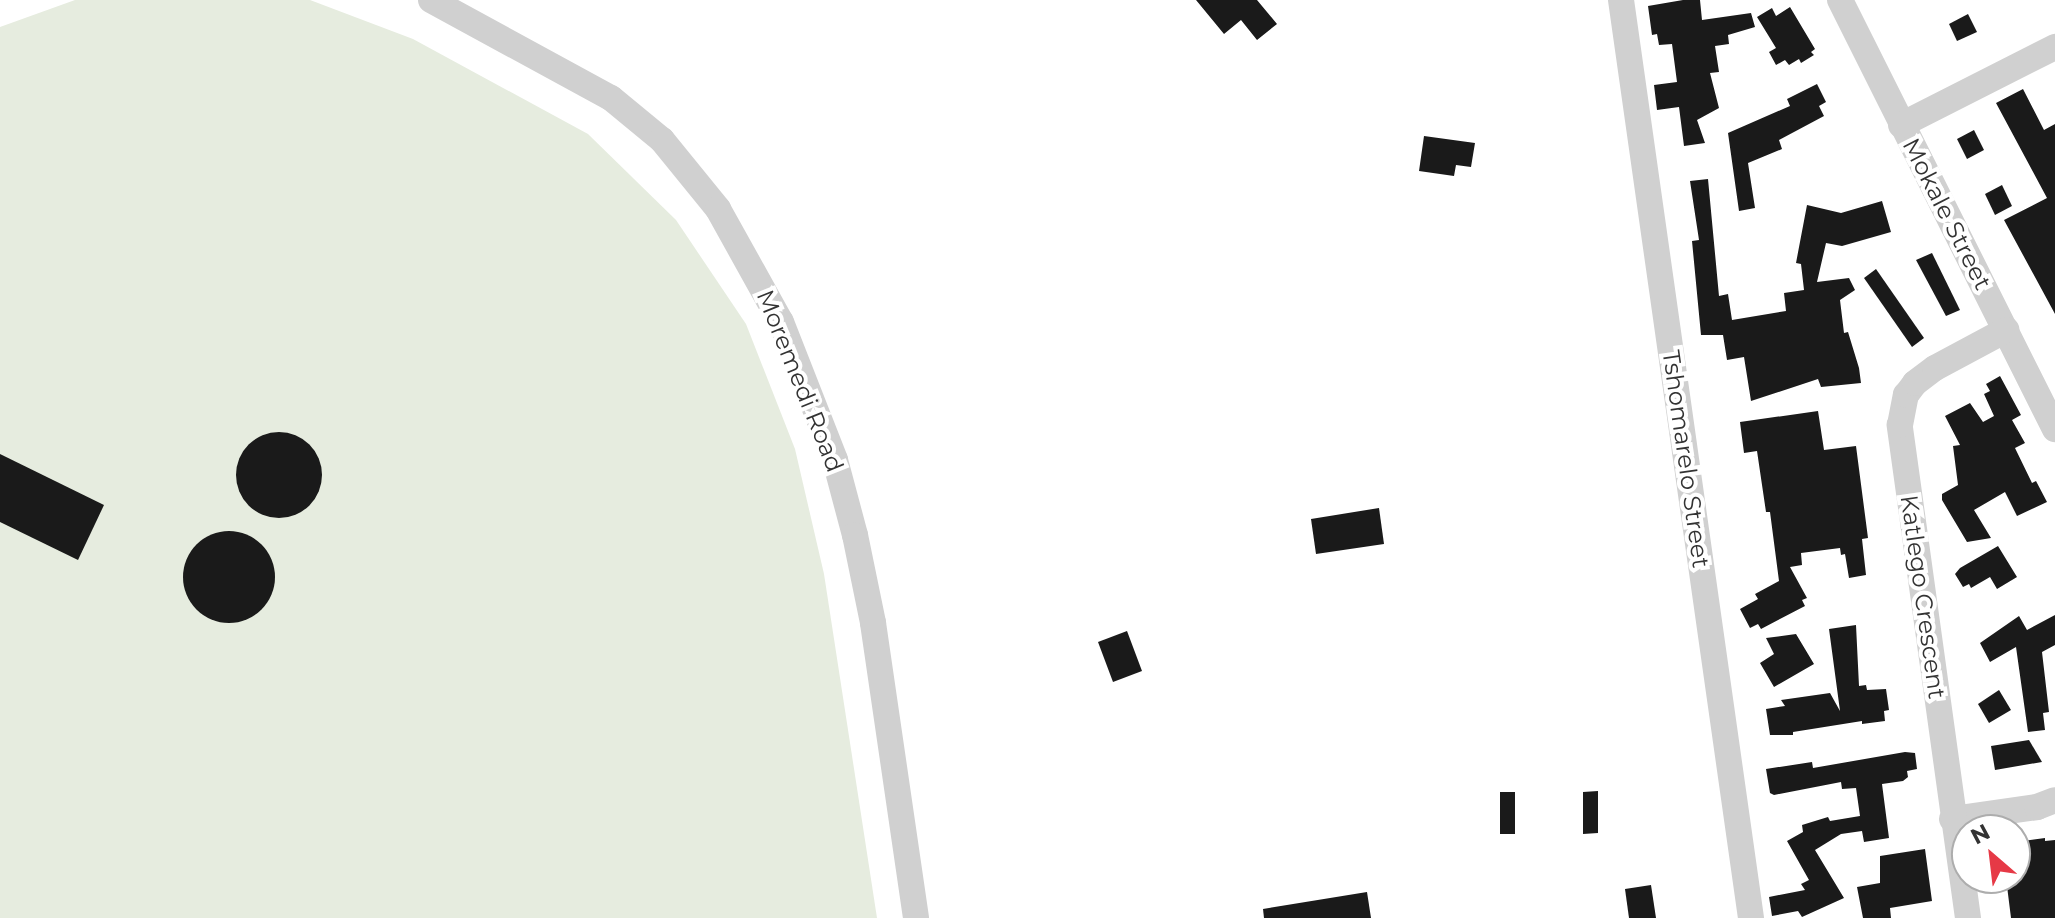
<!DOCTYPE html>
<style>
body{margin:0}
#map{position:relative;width:2055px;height:918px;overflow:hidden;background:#fff;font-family:Montserrat,sans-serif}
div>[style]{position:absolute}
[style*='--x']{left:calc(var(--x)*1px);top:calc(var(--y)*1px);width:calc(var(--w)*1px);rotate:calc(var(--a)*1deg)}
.green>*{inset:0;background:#e6ecdf}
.building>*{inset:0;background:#1a1a1a}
.round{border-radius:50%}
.minor>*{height:26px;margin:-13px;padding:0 13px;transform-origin:13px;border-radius:13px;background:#d0d0d0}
span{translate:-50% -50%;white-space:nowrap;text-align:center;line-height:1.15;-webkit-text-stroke:8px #fff;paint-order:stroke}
.street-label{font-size:24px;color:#333}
.north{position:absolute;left:1951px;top:814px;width:80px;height:80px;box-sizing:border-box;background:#fff;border:2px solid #adadad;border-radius:50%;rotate:332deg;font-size:22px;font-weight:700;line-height:32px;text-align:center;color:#333}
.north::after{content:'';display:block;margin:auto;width:28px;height:36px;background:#e63946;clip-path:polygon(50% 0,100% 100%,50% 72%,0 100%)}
</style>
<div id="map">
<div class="green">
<i style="clip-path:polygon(75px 0,310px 0,413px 39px,588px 134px,676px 220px,746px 324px,795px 449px,824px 574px,877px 918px,0 918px,0 27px)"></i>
</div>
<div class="building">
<i style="clip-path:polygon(1196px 0,1257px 0,1277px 24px,1257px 40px,1241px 20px,1224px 34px)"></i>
<i style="clip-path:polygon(1683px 0,1700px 0,1702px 20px,1751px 13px,1755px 27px,1728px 35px,1729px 44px,1715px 46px,1719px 72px,1710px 73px,1719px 108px,1697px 120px,1705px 143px,1684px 146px,1679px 107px,1657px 110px,1654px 85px,1677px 82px,1672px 44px,1659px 45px,1657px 34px,1652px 35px,1648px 6px)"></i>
<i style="clip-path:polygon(1790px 7px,1815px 49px,1811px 52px,1814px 55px,1801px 63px,1799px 59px,1789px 65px,1785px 60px,1776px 65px,1769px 52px,1776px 48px,1757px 17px,1772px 8px,1776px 16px)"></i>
<i style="clip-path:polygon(1968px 14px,1977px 32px,1957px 41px,1949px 24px)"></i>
<i style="clip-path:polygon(1817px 84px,1826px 102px,1819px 106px,1824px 116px,1779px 140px,1782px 149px,1748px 163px,1755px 208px,1739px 211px,1728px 133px,1790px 106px,1787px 99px)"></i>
<i style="clip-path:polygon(2023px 89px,2044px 130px,2055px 124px,2055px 314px,2004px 220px,2047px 198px,1996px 103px)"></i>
<i style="clip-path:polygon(1974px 130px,1984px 150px,1967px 159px,1957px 139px)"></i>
<i style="clip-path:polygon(1424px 136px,1475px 143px,1471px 167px,1456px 165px,1454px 176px,1419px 171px)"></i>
<i style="clip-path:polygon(1708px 179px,1719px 296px,1728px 294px,1732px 320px,1786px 311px,1784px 293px,1804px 290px,1801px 264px,1796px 263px,1807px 205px,1841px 213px,1882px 201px,1891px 232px,1842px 246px,1826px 243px,1817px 282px,1849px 278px,1855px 290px,1840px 300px,1844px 333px,1848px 332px,1859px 368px,1861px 383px,1821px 387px,1818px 379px,1751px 401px,1744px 357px,1727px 360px,1723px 335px,1701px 335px,1692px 241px,1699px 240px,1690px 181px)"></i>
<i style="clip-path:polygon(2002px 185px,2012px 206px,1995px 215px,1985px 194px)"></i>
<i style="clip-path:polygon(1932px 253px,1960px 310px,1946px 316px,1916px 260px)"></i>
<i style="clip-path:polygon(1876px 269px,1924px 338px,1912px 347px,1864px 278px)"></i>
<i style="clip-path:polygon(2000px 376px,2021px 415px,2012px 420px,2025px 443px,2015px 448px,2032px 483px,2036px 481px,2047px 502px,2017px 516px,2005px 492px,1974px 510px,1991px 538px,1967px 542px,1942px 500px,1942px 494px,1958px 485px,1953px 446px,1960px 445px,1945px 416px,1970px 403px,1983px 422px,1994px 416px,1984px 394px,1990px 391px,1986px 384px)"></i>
<i style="clip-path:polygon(1818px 411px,1824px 450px,1856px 446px,1868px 538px,1862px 539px,1866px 575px,1849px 578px,1845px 554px,1841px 555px,1840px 548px,1801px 553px,1802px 565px,1790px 567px,1807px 598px,1802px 600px,1805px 606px,1761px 629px,1758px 624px,1750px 628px,1740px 609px,1758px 599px,1755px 594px,1779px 581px,1770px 512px,1766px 512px,1757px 451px,1744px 453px,1740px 422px)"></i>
<i class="round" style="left:236px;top:432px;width:86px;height:86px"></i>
<i style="clip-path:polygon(0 454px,104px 505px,78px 560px,0 522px)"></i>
<i style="clip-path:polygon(1379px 508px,1384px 544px,1316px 554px,1311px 519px)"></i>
<i class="round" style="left:183px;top:531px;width:92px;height:92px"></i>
<i style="clip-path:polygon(1998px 546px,2017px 577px,1997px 589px,1990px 577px,1971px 588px,1969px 584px,1963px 587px,1955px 574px,1960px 568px)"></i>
<i style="clip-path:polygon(2055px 615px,2055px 645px,2042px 652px,2049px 712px,2043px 713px,2045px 730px,2028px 732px,2016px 647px,1990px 662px,1980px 643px,2019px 616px,2027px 630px)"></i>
<i style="clip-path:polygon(1856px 625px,1859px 686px,1866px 685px,1867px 690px,1886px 689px,1889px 710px,1884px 711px,1885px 721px,1862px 724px,1862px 721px,1793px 732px,1793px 735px,1770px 735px,1766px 709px,1785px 706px,1781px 700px,1830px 693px,1840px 711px,1829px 629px)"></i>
<i style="clip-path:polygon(1127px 631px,1142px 671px,1113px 682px,1098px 642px)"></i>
<i style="clip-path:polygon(1796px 634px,1814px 664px,1774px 687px,1760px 663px,1774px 654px,1766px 638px)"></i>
<i style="clip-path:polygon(1999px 690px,2011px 710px,1989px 723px,1978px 704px)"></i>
<i style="clip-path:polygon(2029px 740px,2042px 762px,1995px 770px,1991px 746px)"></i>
<i style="clip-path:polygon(1905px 752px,1915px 753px,1917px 769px,1907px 771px,1908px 777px,1903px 781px,1882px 784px,1889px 838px,1864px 842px,1862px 831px,1841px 834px,1815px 850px,1844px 898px,1802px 917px,1798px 911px,1772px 916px,1769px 897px,1805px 890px,1801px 884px,1809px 880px,1787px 841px,1803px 832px,1802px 825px,1828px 817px,1830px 821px,1860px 816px,1856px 788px,1842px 789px,1841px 782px,1774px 795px,1770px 793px,1766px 769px,1812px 762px,1813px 768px)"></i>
<i style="clip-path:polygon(1598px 791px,1598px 833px,1583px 834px,1583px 792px)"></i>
<i style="clip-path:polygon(1500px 792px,1515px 792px,1515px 834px,1500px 834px)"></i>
<i style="clip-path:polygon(2045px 838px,2045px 841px,2055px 840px,2055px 918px,2011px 918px,2006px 878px,2015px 878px,2015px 842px)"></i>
<i style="clip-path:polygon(1925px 849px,1932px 901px,1890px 908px,1891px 918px,1863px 918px,1857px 887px,1880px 883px,1880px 856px)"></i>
<i style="clip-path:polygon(1651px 885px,1656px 918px,1629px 918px,1625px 889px)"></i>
<i style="clip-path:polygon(1367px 892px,1371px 918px,1264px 918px,1263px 909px)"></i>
</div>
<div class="minor">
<i style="--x:431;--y:0;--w:205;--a:28.6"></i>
<i style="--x:611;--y:98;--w:66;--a:39.5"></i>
<i style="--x:662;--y:140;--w:89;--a:50.9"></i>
<i style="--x:718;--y:209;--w:129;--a:60.9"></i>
<i style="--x:781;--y:322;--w:148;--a:68.6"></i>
<i style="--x:835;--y:460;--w:78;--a:75.1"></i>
<i style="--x:855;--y:535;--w:90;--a:78.4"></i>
<i style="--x:873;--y:623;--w:298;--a:81.7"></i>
<i style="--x:1621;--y:0;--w:927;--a:81.94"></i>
<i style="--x:1840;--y:0;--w:480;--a:63.4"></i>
<i style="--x:1901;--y:125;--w:173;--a:-26.9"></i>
<i style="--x:1952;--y:819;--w:86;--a:-8"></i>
<i style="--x:2037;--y:807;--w:19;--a:-21"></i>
<i style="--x:1968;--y:918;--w:498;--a:-97.9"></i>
<i style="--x:1900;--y:425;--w:31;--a:-79"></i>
<i style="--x:1906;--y:395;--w:15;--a:-53"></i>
<i style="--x:1915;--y:383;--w:25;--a:-37"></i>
<i style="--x:1935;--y:368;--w:81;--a:-28.2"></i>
</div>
<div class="street-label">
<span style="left:1947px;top:214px;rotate:63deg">Mokale Street</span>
<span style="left:800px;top:381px;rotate:68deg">Moremedi Road</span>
<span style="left:1686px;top:459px;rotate:82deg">Tshomarelo Street</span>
<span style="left:1923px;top:597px;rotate:82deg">Katlego Crescent</span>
</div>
<div class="north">N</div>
</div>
